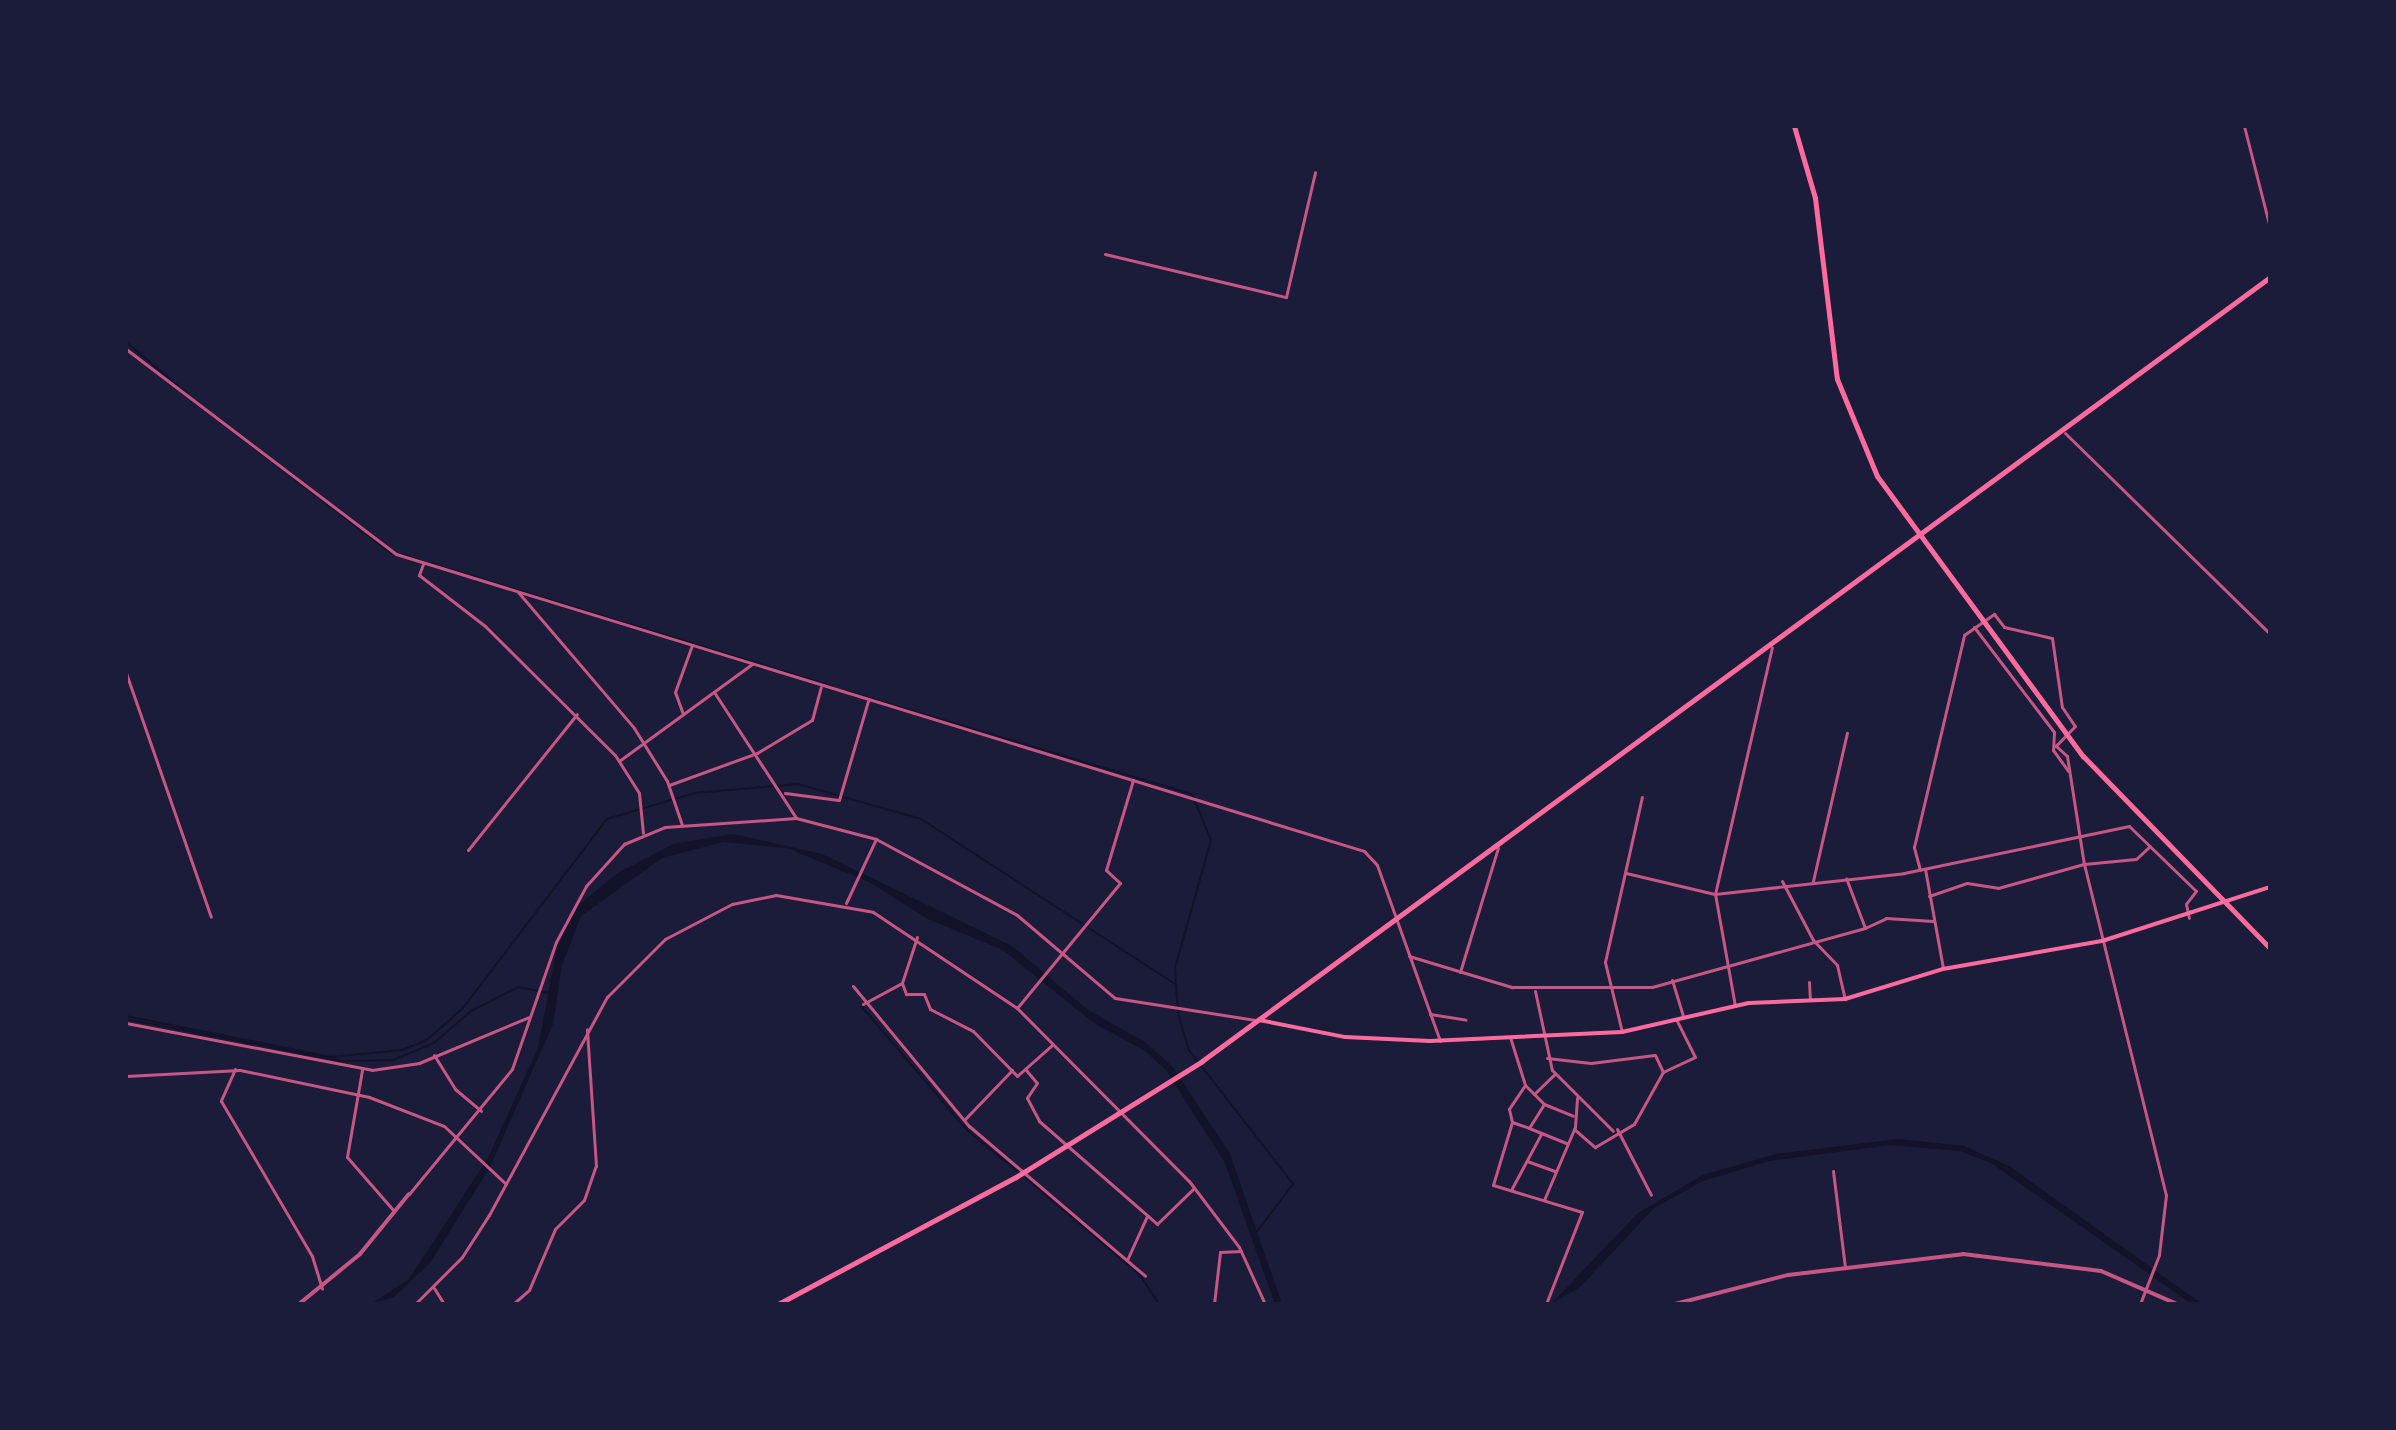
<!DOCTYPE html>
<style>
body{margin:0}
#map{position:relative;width:2396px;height:1430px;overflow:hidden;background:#1b1b3a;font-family:"PT Sans Narrow",sans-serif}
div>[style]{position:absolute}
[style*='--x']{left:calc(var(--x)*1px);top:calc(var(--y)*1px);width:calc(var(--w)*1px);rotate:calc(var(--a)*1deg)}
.water>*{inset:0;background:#12122b}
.stream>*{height:2px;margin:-1px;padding:0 1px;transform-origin:1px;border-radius:1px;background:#12122b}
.minor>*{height:3px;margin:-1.5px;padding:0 1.5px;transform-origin:1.5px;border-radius:1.5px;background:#c65784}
.tertiary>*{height:4px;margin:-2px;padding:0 2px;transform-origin:2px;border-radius:2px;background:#c65784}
.secondary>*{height:4px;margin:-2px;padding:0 2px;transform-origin:2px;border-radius:2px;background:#ff6b9d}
.primary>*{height:5px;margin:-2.5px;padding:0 2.5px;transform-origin:2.5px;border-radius:2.5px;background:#ff6b9d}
.trunk>*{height:5px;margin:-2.5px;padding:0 2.5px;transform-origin:2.5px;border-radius:2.5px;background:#ff6b9d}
span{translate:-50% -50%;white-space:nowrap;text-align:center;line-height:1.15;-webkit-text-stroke:7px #1b1b3a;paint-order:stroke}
.frame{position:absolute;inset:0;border:128px solid #1b1b3a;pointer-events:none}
</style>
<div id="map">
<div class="water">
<i style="clip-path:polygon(733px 834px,822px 854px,1012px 946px,1088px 1010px,1145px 1042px,1173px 1067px,1230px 1154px,1282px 1304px,1275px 1304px,1225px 1163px,1166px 1070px,1144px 1050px,1095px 1024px,1003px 950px,928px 919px,869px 882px,787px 848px,723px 842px,662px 858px,581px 916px,562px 965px,553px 1024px,490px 1167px,430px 1263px,394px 1297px,371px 1304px,409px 1279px,488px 1158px,538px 1048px,557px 947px,577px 906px,618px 873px,673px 844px)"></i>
<i style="clip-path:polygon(1898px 1139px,1964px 1146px,2009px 1166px,2202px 1304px,2192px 1304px,1991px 1163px,1960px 1151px,1891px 1145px,1769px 1161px,1703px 1181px,1654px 1208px,1580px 1287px,1551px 1304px,1638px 1213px,1703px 1175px,1776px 1154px)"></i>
</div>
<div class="stream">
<i style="--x:126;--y:342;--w:82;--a:40.1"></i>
<i style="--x:192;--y:400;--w:252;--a:37.6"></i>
<i style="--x:403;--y:555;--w:17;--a:17"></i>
<i style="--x:429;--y:563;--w:421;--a:17"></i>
<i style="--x:846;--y:691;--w:361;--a:16.6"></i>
<i style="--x:1192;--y:794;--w:50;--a:67.6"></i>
<i style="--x:1211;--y:840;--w:133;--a:105.7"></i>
<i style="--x:1175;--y:968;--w:45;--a:86.2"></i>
<i style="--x:1178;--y:1013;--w:37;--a:74"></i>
<i style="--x:1188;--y:1049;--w:171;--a:52.1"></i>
<i style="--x:1293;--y:1184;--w:61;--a:127.1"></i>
<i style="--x:862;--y:1007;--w:162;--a:49.5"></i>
<i style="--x:967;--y:1130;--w:65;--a:39.4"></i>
<i style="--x:126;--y:1016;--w:209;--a:11.3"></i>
<i style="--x:331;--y:1057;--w:71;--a:-5.6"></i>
<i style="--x:402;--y:1050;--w:27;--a:-22"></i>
<i style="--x:427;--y:1040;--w:48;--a:-41.6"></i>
<i style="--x:463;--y:1008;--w:238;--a:-52.7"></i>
<i style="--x:607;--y:819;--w:92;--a:-16.5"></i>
<i style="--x:695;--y:793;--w:103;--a:-5"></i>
<i style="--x:798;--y:784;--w:128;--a:15.9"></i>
<i style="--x:921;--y:819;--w:302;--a:33"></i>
<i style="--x:126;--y:1019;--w:221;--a:11"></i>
<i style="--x:343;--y:1061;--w:50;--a:-1.1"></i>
<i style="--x:393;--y:1060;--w:44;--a:-22.5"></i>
<i style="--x:434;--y:1043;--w:49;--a:-40.9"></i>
<i style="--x:471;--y:1011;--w:53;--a:-27.1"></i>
<i style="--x:518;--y:987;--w:33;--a:11"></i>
<i style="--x:1026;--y:1178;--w:150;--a:40.4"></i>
<i style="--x:1140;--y:1275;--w:35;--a:57"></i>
</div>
<div class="minor">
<i style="--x:2244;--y:126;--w:105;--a:75.7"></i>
<i style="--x:1105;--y:254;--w:186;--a:13.4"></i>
<i style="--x:1286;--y:297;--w:128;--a:-76.9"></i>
<i style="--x:126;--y:349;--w:339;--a:37.2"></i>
<i style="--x:396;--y:554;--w:1013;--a:17.06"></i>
<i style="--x:1364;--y:851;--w:19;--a:47"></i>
<i style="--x:1377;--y:865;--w:187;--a:70.3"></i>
<i style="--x:2065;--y:433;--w:287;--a:44.4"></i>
<i style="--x:423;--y:564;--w:12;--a:110"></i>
<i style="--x:419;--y:575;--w:83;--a:37.7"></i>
<i style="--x:485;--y:626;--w:183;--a:44.8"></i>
<i style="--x:615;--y:755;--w:45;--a:57.7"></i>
<i style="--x:639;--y:793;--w:40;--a:84.3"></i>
<i style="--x:518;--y:592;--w:179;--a:49.5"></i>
<i style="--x:634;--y:728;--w:62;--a:58.1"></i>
<i style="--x:667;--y:781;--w:46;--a:71.2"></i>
<i style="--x:1974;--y:627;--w:132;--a:52.7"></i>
<i style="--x:2054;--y:732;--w:18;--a:93"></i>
<i style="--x:2053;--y:750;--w:26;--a:54"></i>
<i style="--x:126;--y:673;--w:258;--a:70.8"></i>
<i style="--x:714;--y:692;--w:150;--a:56.9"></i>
<i style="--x:683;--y:714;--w:23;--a:-110"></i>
<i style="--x:675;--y:692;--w:50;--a:-70.1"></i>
<i style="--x:619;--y:761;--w:165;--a:-36.1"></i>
<i style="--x:669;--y:785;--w:94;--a:-20"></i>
<i style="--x:757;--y:753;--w:64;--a:-31"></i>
<i style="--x:812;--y:720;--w:34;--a:-75"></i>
<i style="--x:785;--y:793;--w:54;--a:7.4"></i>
<i style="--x:839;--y:800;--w:103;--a:-73.7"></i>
<i style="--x:468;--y:850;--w:174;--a:-51.3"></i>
<i style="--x:1925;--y:869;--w:101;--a:79.7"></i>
<i style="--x:1920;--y:870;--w:24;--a:-105"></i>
<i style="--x:1914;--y:847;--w:218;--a:-76.7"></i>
<i style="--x:1964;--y:635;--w:37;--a:-35"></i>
<i style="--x:1994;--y:614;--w:16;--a:52"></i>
<i style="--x:2004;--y:627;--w:49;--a:12.9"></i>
<i style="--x:2052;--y:638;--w:70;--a:81.8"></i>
<i style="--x:2062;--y:707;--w:23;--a:56"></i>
<i style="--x:2075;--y:726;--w:28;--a:134"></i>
<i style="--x:2056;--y:746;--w:15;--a:42"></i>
<i style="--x:2067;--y:756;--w:109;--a:81.1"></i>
<i style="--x:2084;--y:864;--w:341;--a:76.1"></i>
<i style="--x:2166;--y:1195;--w:60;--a:96.7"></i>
<i style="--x:2159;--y:1255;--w:53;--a:111.2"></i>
<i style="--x:1626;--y:873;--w:91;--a:13.3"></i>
<i style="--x:1715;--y:894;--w:190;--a:-6.3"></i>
<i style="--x:1904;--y:873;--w:230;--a:-11.8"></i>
<i style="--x:2129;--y:826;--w:93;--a:44.1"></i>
<i style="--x:2196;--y:891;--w:16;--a:128"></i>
<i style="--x:2186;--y:904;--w:14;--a:78"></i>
<i style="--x:1782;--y:881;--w:67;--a:62.3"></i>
<i style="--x:1813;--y:940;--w:35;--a:46"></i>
<i style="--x:1837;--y:965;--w:35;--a:77"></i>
<i style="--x:1813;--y:881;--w:152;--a:-77.1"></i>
<i style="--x:1929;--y:896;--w:40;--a:-18.9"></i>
<i style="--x:1967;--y:883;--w:31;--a:9"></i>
<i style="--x:1998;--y:888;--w:89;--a:-15.6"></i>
<i style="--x:2084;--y:864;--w:52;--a:-5.5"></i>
<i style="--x:2136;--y:859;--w:19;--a:-43"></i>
<i style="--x:846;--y:903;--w:71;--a:-64.9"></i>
<i style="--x:1865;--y:928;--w:23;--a:-25"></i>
<i style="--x:1886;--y:918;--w:47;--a:3.7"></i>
<i style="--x:917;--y:937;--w:48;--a:108.1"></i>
<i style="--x:902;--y:983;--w:12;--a:70"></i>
<i style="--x:906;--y:994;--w:18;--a:0"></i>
<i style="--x:924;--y:994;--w:16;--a:68"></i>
<i style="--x:930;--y:1009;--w:48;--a:27.1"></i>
<i style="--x:973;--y:1031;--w:63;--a:45.6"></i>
<i style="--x:1017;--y:1076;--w:47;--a:-41.5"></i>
<i style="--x:1409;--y:956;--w:108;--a:16.8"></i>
<i style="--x:1512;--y:987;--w:140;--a:0"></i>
<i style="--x:1652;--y:987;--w:221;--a:-15.5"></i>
<i style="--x:1865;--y:928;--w:53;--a:-110.8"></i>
<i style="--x:1460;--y:972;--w:130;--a:-73"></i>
<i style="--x:1672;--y:980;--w:39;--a:73"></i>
<i style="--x:1809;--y:982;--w:18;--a:87"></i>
<i style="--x:853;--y:986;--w:182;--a:50.4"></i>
<i style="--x:969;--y:1126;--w:231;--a:40.4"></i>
<i style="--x:1535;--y:991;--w:81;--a:77.9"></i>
<i style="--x:1552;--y:1070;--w:86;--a:45"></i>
<i style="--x:863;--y:1004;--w:44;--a:-28.3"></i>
<i style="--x:1735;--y:1006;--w:114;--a:-100.1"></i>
<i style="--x:1715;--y:894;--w:253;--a:-77"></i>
<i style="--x:1017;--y:1008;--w:162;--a:-50.5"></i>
<i style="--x:1120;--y:883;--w:19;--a:-137"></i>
<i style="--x:1106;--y:870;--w:94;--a:-73.3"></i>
<i style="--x:1430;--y:1014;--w:36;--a:9"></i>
<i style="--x:126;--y:1023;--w:250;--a:10.8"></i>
<i style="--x:372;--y:1070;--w:48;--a:-8.5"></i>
<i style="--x:419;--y:1063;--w:119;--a:-22.7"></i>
<i style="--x:1622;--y:1032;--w:72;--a:-103.7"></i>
<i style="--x:1605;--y:962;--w:169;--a:-77.4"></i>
<i style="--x:1510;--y:1037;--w:50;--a:72.6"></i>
<i style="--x:1525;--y:1085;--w:29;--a:124"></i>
<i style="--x:1509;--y:1109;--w:13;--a:77"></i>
<i style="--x:1512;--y:1122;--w:66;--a:106.8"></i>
<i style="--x:1493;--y:1185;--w:93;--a:16.9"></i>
<i style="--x:1582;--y:1212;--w:99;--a:111.4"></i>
<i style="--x:434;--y:1055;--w:40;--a:58"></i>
<i style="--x:455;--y:1089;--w:34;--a:40"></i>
<i style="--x:1547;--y:1058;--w:44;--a:6.5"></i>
<i style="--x:1591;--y:1063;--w:64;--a:-7.1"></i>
<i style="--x:1655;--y:1055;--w:19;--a:65"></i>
<i style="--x:235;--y:1069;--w:35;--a:114"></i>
<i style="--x:221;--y:1101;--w:180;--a:59.6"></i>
<i style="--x:312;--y:1256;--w:34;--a:73"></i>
<i style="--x:362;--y:1070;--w:88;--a:99.8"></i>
<i style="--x:347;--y:1157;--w:72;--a:49"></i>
<i style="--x:1026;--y:1070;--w:17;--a:50"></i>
<i style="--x:1037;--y:1083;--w:18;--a:124"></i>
<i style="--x:1027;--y:1098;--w:26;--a:62"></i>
<i style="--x:1039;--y:1121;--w:157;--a:41.1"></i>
<i style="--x:1157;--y:1224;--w:50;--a:-44.2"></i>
<i style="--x:126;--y:1076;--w:114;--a:-3"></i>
<i style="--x:240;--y:1070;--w:132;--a:11.8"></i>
<i style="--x:369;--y:1097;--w:80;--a:21.1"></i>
<i style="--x:444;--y:1126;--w:85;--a:43.1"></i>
<i style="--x:1526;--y:1086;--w:11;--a:45"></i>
<i style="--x:1534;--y:1094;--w:29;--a:-44"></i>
<i style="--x:1534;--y:1094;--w:14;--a:45"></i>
<i style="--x:1544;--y:1104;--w:28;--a:122"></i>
<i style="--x:1529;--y:1128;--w:40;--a:22"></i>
<i style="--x:1544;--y:1104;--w:31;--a:22"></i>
<i style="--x:965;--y:1119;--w:68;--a:-46.2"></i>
<i style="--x:1512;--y:1122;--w:18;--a:19"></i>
<i style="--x:1574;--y:1129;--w:28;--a:41"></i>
<i style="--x:1595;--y:1147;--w:45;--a:-30.5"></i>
<i style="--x:1634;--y:1124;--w:60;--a:-60.9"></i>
<i style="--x:1663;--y:1072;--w:35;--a:-25"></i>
<i style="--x:1695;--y:1057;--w:42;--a:-116.6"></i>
<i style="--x:1617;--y:1129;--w:74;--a:62.7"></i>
<i style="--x:1527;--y:1161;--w:30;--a:20"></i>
<i style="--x:1833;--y:1171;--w:98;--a:82.9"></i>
<i style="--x:1511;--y:1190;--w:64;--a:-61.8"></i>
<i style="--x:409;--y:1194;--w:162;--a:-50.5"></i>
<i style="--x:512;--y:1069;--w:134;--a:-70.9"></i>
<i style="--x:556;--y:942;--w:64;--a:-61.8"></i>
<i style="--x:586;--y:886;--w:57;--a:-47.9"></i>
<i style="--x:624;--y:844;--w:44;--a:-22.5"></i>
<i style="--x:665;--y:827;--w:131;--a:-3.9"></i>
<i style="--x:796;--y:818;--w:83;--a:14.7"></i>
<i style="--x:876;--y:839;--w:160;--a:28.3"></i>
<i style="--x:1017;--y:915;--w:128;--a:40.3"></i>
<i style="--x:1115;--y:998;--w:142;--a:8.9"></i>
<i style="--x:1544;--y:1200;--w:79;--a:-67"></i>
<i style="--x:1575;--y:1127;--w:29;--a:-86"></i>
<i style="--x:1127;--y:1260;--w:48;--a:-65.6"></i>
<i style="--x:434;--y:1288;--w:19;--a:58"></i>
<i style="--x:415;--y:1304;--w:66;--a:-45"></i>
<i style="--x:462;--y:1257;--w:50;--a:-57.3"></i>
<i style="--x:489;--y:1215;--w:248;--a:-61.6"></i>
<i style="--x:607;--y:997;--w:82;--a:-45"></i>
<i style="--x:665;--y:939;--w:76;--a:-27.6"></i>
<i style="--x:732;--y:904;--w:45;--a:-11.6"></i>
<i style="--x:776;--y:895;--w:98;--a:9.9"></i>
<i style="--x:873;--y:912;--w:173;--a:33.7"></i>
<i style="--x:1017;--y:1008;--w:244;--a:45.2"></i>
<i style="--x:1189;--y:1181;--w:83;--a:52.9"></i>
<i style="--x:1239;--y:1247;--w:63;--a:65.5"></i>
<i style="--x:513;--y:1304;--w:21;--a:-41"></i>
<i style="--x:529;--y:1290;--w:66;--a:-66.9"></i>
<i style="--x:555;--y:1229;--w:41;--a:-45"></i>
<i style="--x:584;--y:1200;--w:36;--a:-71"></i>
<i style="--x:596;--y:1166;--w:137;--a:-93.8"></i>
<i style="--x:1214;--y:1304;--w:52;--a:-83.4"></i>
<i style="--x:1220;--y:1252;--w:21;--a:-3"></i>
</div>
<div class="tertiary">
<i style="--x:299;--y:1304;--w:79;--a:-39.3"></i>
<i style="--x:360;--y:1254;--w:77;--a:-50.8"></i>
<i style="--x:1675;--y:1304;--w:117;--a:-14.4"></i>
<i style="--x:1788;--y:1275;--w:176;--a:-6.8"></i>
<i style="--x:1963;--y:1254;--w:139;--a:7"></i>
<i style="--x:2101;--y:1271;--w:83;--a:23.5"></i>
</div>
<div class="secondary">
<i style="--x:1259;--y:1020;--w:88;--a:11.2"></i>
<i style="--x:1345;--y:1037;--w:85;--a:2.7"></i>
<i style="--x:1430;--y:1041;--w:192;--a:-2.7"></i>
<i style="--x:1622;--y:1032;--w:130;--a:-12.9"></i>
<i style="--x:1749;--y:1003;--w:96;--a:-2.4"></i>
<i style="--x:1845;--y:999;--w:102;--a:-17"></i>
<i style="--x:1943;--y:969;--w:161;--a:-10"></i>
<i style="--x:2102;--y:941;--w:176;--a:-17.8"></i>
</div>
<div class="primary">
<i style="--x:1794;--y:126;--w:75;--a:73.7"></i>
<i style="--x:1815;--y:198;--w:182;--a:83.1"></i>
<i style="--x:1837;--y:379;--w:105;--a:67.6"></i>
<i style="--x:1877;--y:476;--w:348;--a:53.7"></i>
<i style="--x:2083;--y:756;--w:268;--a:45.8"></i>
</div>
<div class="trunk">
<i style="--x:778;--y:1304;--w:270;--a:-28.1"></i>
<i style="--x:1016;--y:1177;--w:219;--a:-31.9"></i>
<i style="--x:1202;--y:1061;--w:1325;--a:-36.28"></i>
</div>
<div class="frame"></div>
</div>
